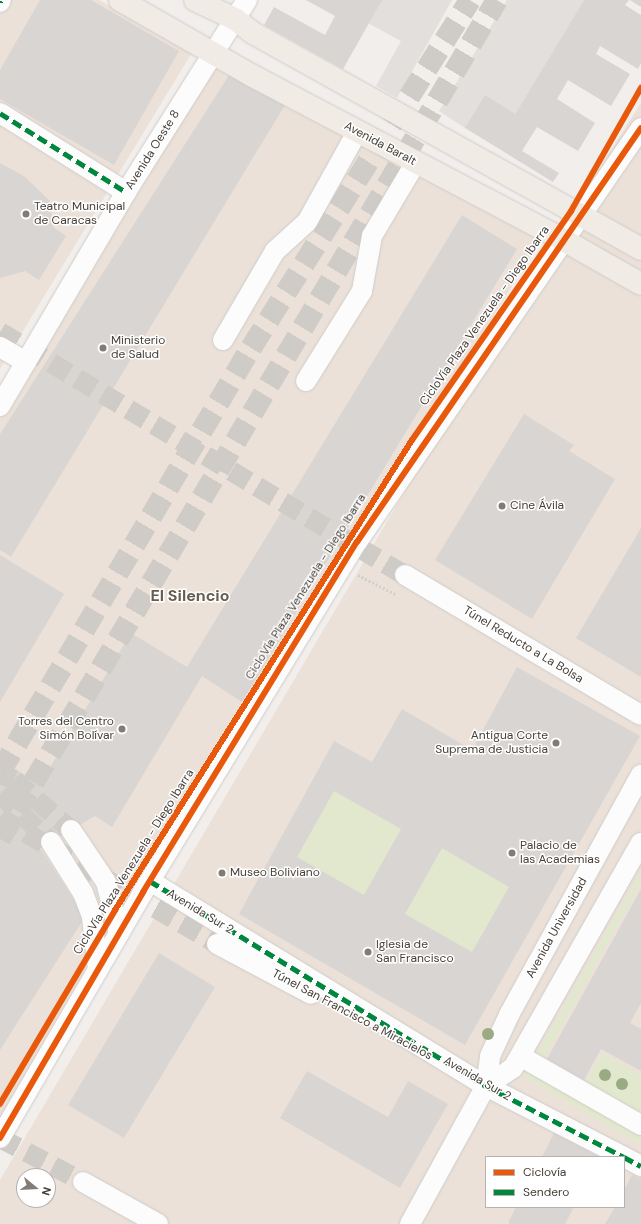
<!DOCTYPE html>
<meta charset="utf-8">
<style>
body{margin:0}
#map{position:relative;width:641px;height:1224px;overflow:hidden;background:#f1eeeb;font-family:"DM Sans",sans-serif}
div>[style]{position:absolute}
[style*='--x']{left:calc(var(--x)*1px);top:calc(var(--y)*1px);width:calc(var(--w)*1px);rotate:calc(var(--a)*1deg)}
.commercial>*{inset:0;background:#ebe1d8}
.green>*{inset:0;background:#e2e8cd}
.parking>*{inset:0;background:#e2dfdc}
.building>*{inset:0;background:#d9d5d2}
.minor-tunnel>*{height:20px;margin-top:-10px;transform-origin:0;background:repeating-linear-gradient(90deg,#cfcbc7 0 20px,transparent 0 30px)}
.major-tunnel>*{height:22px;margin-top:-11px;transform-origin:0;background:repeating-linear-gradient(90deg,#cfcbc7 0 22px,transparent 0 33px)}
.path>*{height:2.5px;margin-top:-1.25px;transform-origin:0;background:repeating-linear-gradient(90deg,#d1cecc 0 2px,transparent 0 4px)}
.roads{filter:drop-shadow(0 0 1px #cfccc9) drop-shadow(0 0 1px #cfccc9)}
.minor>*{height:20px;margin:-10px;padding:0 10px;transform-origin:10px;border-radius:10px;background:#fdfcfc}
.major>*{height:22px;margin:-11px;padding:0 11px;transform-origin:11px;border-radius:11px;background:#f0ebe5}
.quiet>*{height:5px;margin-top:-2.5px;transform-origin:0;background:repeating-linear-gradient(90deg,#00873e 0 10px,transparent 0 15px)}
.cycleway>*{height:6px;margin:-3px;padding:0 3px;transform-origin:3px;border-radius:3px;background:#e8590c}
.trees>*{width:12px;height:12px;margin:-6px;border-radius:50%;background:#9aab84}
.dots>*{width:11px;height:11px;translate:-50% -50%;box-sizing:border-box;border:2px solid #fff;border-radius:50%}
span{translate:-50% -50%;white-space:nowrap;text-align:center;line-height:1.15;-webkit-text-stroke:3px #fff;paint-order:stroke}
.street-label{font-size:12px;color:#463f38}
.poi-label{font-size:12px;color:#463f38}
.left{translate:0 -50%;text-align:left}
.right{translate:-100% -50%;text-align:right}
.district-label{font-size:16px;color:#685c50;font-weight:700}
.legend{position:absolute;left:485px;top:1156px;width:140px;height:52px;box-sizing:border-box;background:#fff;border:1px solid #b5b2af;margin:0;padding:5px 7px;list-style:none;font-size:12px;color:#463f38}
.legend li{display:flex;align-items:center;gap:8px;height:20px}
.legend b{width:20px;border:1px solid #b5b2af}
.north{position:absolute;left:16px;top:1168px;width:40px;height:40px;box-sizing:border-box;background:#fff;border:1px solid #b5b2af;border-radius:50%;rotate:108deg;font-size:11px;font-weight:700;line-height:16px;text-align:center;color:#463f38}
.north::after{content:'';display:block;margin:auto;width:14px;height:18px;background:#827c77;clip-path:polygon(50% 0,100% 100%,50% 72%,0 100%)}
</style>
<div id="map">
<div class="commercial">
<i style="clip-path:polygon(0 0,99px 0,193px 51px,0 369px)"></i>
<i style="clip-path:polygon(212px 59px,545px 233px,251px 706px,0 1122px,0 418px)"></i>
<i style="clip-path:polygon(evenodd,641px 103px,641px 1224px,0 1224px,0 1180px,542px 258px,641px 103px,486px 1157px,624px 1157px,624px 1207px,486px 1207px,486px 1157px,641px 103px,24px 1176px,48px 1176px,48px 1200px,24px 1200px,24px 1176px)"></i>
</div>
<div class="green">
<i style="clip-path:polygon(334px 791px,401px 829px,364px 895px,297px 857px)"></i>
<i style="clip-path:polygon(442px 848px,509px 887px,472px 952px,405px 914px)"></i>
<i style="clip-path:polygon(641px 871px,641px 883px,543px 1060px,585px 1084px,602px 1053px,641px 1074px,641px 1145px,524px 1077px)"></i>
</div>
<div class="parking">
<i style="clip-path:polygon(381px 0,452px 0,397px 98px,376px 86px,401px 41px,368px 23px)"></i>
<i style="clip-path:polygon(507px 0,584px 0,515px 114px,465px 128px,439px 111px)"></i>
</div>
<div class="building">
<i style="clip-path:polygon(40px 0,91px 0,179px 51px,114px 165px,0 99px,0 70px)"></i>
<i style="clip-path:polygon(306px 0,382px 0,343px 69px,264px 25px,274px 7px,325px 35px,335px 16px)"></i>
<i style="clip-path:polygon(584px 0,629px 0,625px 5px,641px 15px,641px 63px,638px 69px,600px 46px,596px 54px,630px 74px,611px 106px,568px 80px,557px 99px,595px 123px,578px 151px,537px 127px,522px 151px,559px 173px,553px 182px,465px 128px,485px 95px,515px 114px)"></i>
<i style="clip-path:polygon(630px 0,641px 0,641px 7px)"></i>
<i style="clip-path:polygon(231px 72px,285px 105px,11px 557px,0 550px,0 434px)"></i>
<i style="clip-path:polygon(0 163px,24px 176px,50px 201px,53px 227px,66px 236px,39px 280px,25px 271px,0 278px)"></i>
<i style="clip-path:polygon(462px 215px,517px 249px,242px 702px,202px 676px,112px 827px,95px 816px,40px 848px,85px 917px,0 1050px,0 760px,40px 784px,131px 633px,187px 667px)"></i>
<i style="clip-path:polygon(524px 414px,574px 445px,569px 451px,615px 479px,532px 619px,435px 560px)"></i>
<i style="clip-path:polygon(641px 528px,641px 677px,576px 638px)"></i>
<i style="clip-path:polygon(0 555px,64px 594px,0 702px)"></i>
<i style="clip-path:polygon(evenodd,517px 667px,640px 736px,465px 1045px,239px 914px,334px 741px,372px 762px,402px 709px,472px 750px,517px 667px,334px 791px,401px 829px,364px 895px,297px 857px,334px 791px,517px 667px,442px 848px,509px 887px,472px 952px,405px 914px,442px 848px)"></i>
<i style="clip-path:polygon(641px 889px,641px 1003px,630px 1023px,641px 1029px,641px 1071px,601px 1049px,584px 1080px,547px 1059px)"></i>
<i style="clip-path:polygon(159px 953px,215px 987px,124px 1138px,68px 1105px)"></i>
<i style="clip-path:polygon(307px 1071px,388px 1117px,408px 1081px,448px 1104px,400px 1188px,280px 1118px)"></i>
<i style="clip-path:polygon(554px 1133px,600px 1157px,542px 1157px)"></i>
<i style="clip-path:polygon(632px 1175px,641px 1179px,641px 1224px,605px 1224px,615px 1207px,624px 1207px,624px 1190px)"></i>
<i style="clip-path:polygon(516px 1207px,574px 1207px,565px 1224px,511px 1224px,508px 1223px)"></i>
</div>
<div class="minor-tunnel">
<i style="--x:0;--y:332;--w:472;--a:31"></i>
<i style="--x:0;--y:774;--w:15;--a:23"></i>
<i style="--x:14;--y:780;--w:76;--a:41.3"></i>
<i style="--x:0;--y:794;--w:66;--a:43.2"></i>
<i style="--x:0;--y:818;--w:251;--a:30.1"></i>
<i style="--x:0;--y:1138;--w:94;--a:27.9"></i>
</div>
<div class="major-tunnel">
<i style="--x:0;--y:772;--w:493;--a:-59.4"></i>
<i style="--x:251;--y:348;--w:411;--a:-57.8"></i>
<i style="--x:0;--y:839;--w:975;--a:-59.36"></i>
</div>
<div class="path">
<i style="--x:358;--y:575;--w:42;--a:27.2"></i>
</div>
<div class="roads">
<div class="minor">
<i style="--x:0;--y:2;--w:2;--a:-63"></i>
<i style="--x:0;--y:113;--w:149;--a:32.1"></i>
<i style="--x:223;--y:340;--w:103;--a:-59.7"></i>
<i style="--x:275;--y:251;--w:43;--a:-42.2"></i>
<i style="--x:307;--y:222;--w:103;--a:-60.9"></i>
<i style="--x:0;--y:347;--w:30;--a:30"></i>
<i style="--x:306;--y:381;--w:106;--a:-58.1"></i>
<i style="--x:362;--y:291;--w:56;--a:-79.7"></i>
<i style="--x:372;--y:236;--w:86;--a:-59.3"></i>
<i style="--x:0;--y:406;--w:248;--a:-59.5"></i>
<i style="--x:126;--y:192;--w:227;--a:-57.8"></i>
<i style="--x:405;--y:575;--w:274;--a:30.7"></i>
<i style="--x:71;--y:830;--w:63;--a:56.1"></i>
<i style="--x:106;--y:882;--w:53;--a:75.7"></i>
<i style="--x:51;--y:842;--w:60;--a:57.9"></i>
<i style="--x:83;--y:893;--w:26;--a:69"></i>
<i style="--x:92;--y:917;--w:53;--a:83.5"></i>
<i style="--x:150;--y:881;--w:394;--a:31.4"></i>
<i style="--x:486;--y:1086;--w:155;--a:27.2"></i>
<i style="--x:217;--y:944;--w:106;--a:28"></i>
<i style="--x:520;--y:1056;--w:139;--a:29.7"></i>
<i style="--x:486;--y:1086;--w:32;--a:-34"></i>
<i style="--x:513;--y:1068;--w:259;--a:-60.4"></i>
<i style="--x:0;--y:1138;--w:285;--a:-59.8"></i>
<i style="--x:143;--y:892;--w:410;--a:-58.6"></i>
<i style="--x:357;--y:542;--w:502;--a:-55.55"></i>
<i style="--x:624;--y:1157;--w:19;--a:28"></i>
<i style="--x:83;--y:1182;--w:86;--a:29.2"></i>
<i style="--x:410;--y:1224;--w:158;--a:-61.2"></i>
<i style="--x:486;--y:1086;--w:30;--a:-82"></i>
<i style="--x:490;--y:1056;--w:47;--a:-65.1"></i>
<i style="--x:510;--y:1013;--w:272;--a:-61.2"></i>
</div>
<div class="major">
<i style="--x:120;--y:0;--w:151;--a:29.8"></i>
<i style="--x:251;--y:75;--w:344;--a:27.8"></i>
<i style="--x:555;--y:235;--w:99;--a:29.7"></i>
<i style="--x:195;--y:0;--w:44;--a:25.4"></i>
<i style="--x:235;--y:19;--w:23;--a:38"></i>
<i style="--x:253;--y:33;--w:444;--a:29.1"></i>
</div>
</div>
<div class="quiet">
<i style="--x:0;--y:2;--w:2;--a:-63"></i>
<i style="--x:0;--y:113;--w:149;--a:32.1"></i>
<i style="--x:150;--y:881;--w:394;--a:31.4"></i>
<i style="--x:486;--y:1086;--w:155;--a:27.2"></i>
<i style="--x:624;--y:1157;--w:19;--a:28"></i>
</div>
<div class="cycleway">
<i style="--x:0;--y:1104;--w:226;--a:-59.3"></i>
<i style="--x:115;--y:910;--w:556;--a:-57.71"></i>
<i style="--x:412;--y:440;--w:279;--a:-55.2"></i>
<i style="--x:571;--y:211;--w:142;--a:-60.4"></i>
<i style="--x:0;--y:1138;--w:285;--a:-59.8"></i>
<i style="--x:143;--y:892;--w:410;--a:-58.6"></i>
<i style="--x:357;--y:542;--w:502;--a:-55.55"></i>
</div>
<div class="trees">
<i style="left:488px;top:1034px"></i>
<i style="left:605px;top:1075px"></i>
<i style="left:622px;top:1084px"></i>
</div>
<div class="dots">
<i style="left:26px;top:214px;background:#827c77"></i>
<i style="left:103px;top:348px;background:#827c77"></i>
<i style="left:502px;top:506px;background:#827c77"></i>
<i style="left:122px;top:729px;background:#827c77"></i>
<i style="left:556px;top:743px;background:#827c77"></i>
<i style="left:512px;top:853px;background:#827c77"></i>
<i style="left:222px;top:873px;background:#827c77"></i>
<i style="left:368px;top:952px;background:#827c77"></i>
</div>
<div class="street-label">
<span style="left:380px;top:144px;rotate:28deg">Avenida Baralt</span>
<span style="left:153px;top:150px;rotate:-58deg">Avenida Oeste 8</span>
<span style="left:485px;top:316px;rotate:-55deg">CicloVía Plaza Venezuela - Diego Ibarra</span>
<span style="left:306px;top:587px;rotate:-58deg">CicloVía Plaza Venezuela - Diego Ibarra</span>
<span style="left:523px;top:645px;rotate:31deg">Túnel Reducto a La Bolsa</span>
<span style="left:134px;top:862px;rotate:-58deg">CicloVía Plaza Venezuela - Diego Ibarra</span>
<span style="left:200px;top:912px;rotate:31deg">Avenida Sur 2</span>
<span style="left:557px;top:928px;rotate:-61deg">Avenida Universidad</span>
<span style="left:352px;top:1015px;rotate:28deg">Túnel San Francisco a Miracielos</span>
<span style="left:477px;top:1079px;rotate:30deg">Avenida Sur 2</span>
</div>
<div class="poi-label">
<span class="left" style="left:34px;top:214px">Teatro Municipal<br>de Caracas</span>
<span class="left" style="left:111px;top:348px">Ministerio<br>de Salud</span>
<span class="left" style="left:510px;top:506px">Cine Ávila</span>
<span class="right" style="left:114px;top:729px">Torres del Centro<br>Simón Bolívar</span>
<span class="right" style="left:548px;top:743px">Antigua Corte<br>Suprema de Justicia</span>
<span class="left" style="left:520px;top:853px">Palacio de<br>las Academias</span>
<span class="left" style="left:230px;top:873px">Museo Boliviano</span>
<span class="left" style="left:376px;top:952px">Iglesia de<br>San Francisco</span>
</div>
<div class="district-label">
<span style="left:190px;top:596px">El Silencio</span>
</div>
<ul class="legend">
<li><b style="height:5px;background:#e8590c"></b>Ciclovía</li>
<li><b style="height:5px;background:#00873e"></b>Sendero</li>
</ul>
<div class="north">N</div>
</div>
